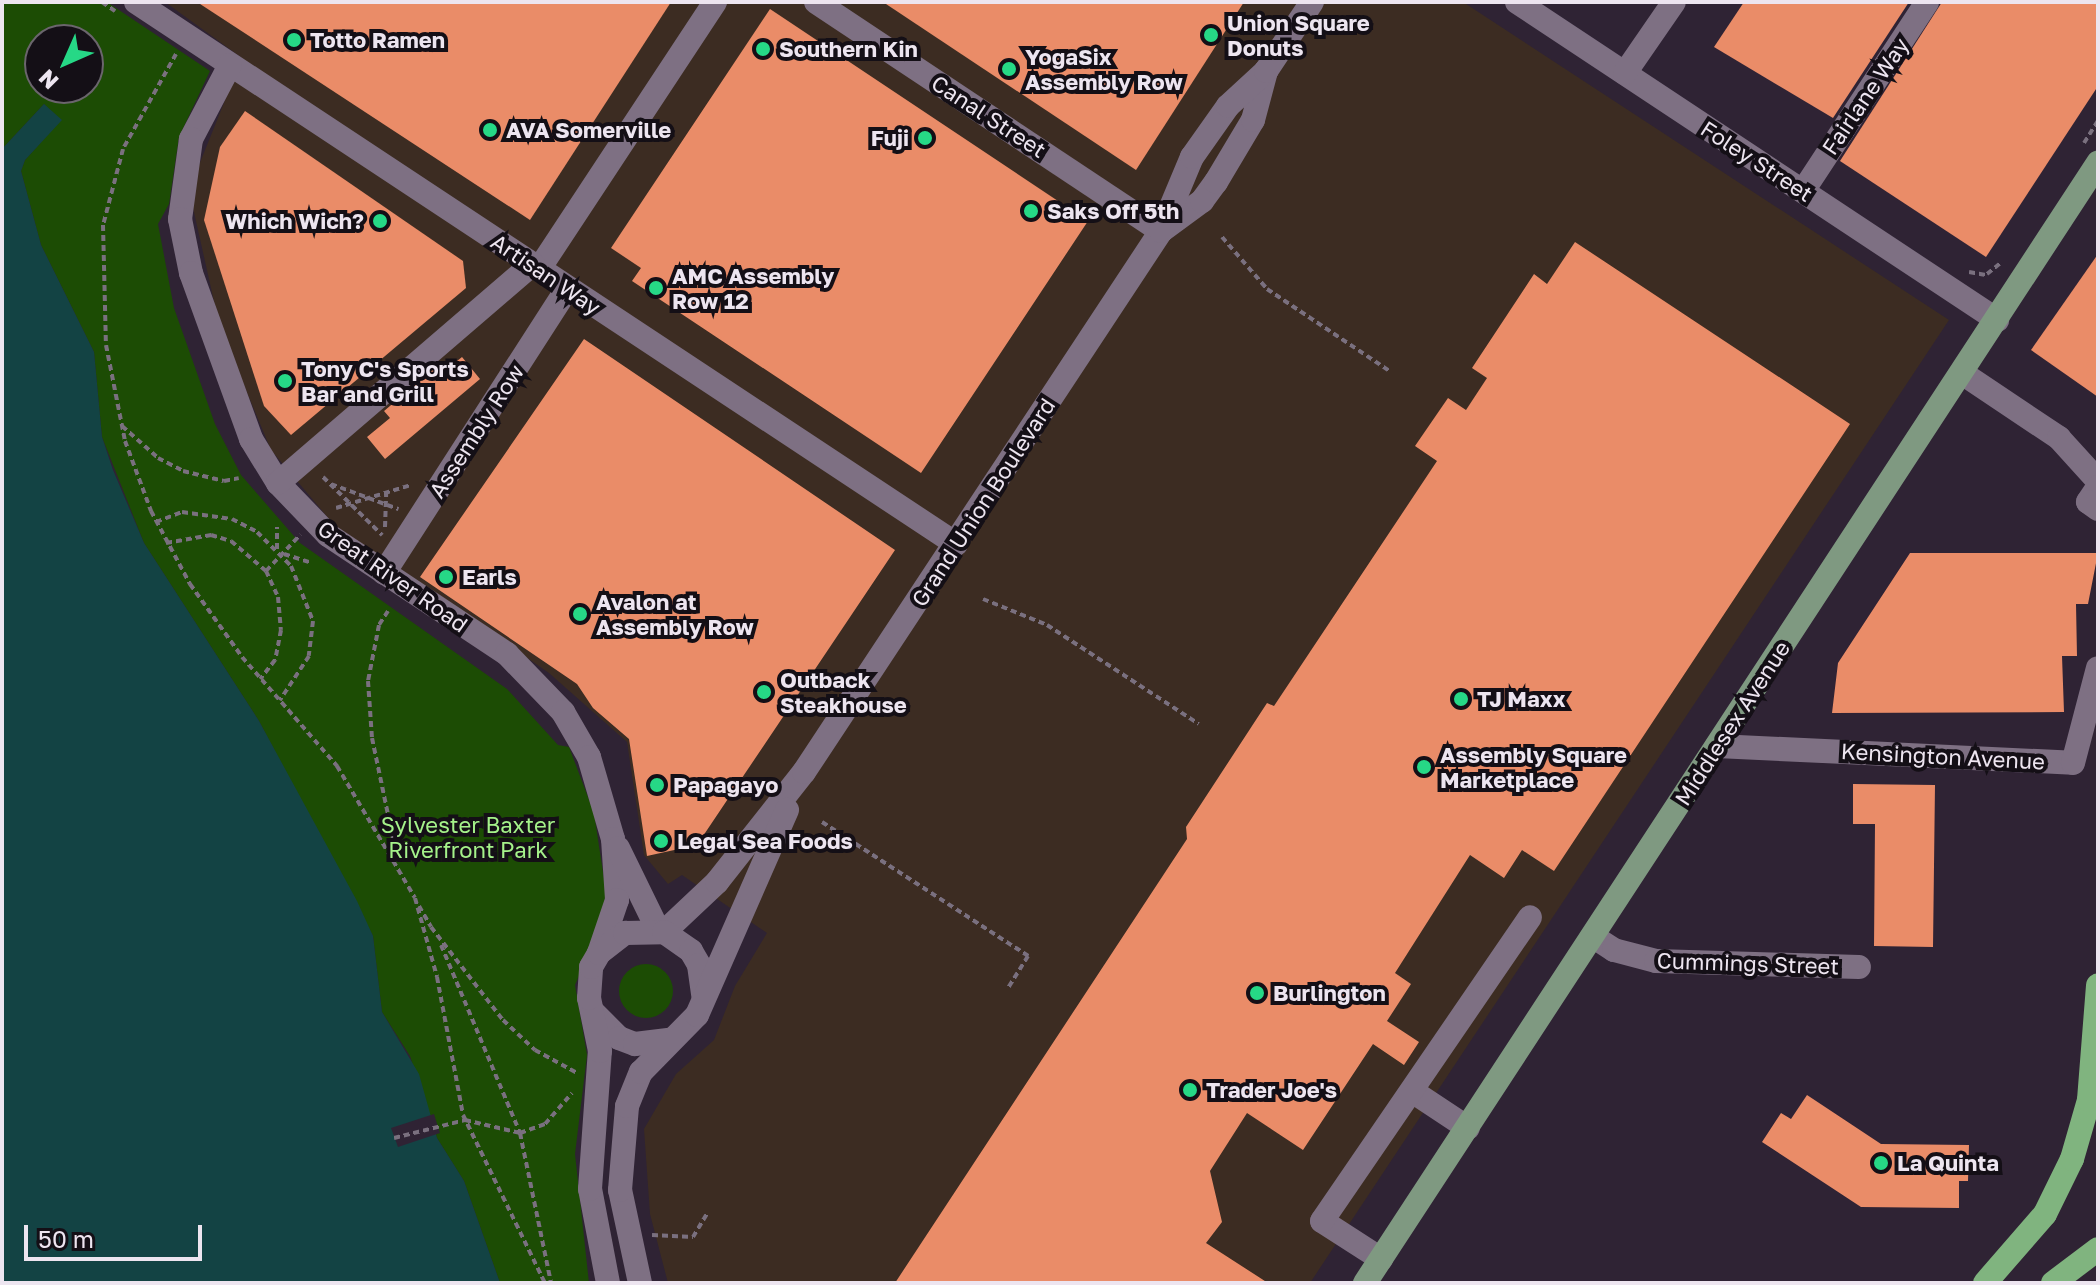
<!DOCTYPE html>
<style>
body{margin:0}
#map{position:relative;width:2100px;height:1285px;overflow:hidden;background:#2f2334;font-family:"Golos Text",sans-serif}
div>[style]{position:absolute}
[style*='--x']{left:calc(var(--x)*1px);top:calc(var(--y)*1px);width:calc(var(--w)*1px);rotate:calc(var(--a)*1deg)}
.commercial>*{inset:0;background:#3c2c22}
.green>*{inset:0;background:#1c4c04}
.round{border-radius:50%}
.water>*{inset:0;background:#134344}
.pier>*{inset:0;background:#2f2334}
.building>*{inset:0;background:#ea8c68}
.path>*{height:4px;margin-top:-2px;transform-origin:0;background:repeating-linear-gradient(90deg,#7a707f 0 6px,transparent 0 10px)}
.minor>*{height:24px;margin:-12px;padding:0 12px;transform-origin:12px;border-radius:12px;background:#7e7083}
.major>*{height:24px;margin:-12px;padding:0 12px;transform-origin:12px;border-radius:12px;background:#7f9981}
.highway>*{height:24px;margin:-12px;padding:0 12px;transform-origin:12px;border-radius:12px;background:#80b47f}
.dots>*{width:22px;height:22px;translate:-50% -50%;box-sizing:border-box;border:4px solid #140f16;border-radius:50%}
span{translate:-50% -50%;white-space:nowrap;text-align:center;line-height:1.15;-webkit-text-stroke:8px #140f16;paint-order:stroke}
.poi-label{font-size:22px;color:#ede5f0;font-weight:700}
.left{translate:0 -50%;text-align:left}
.right{translate:-100% -50%;text-align:right}
.street-label{font-size:22px;color:#ede5f0}
.park-label{font-size:22px;color:#a5f28a}
.frame{position:absolute;inset:0;border:4px solid #ede5f0;pointer-events:none}
.north{position:absolute;left:24px;top:24px;width:80px;height:80px;box-sizing:border-box;background:#140f16;border:2px solid #6b656d;border-radius:50%;rotate:225deg;font-size:22px;font-weight:700;line-height:32px;text-align:center;color:#ede5f0}
.north::after{content:'';display:block;margin:auto;width:28px;height:36px;background:#26d886;clip-path:polygon(50% 0,100% 100%,50% 72%,0 100%)}
.scale{position:absolute;left:24px;top:1225px;width:178px;height:36px;box-sizing:border-box;border:4px solid #ede5f0;border-top:0;padding-left:10px;font-size:24px;line-height:28px;white-space:nowrap;color:#ede5f0;-webkit-text-stroke:6px #140f16;paint-order:stroke}
</style>
<div id="map">
<div class="commercial">
<i style="clip-path:polygon(165px 2px,1463px 2px,1949px 320px,1310px 1283px,668px 1283px,650px 1214px,644px 1129px,676px 1074px,714px 1040px,735px 986px,767px 933px,682px 875px,668px 884px,644px 855px,627px 742px,549px 673px,335px 526px,271px 450px,220px 328px,189px 190px,242px 58px)"></i>
</div>
<div class="green">
<i style="clip-path:polygon(evenodd,2px 2px,107px 2px,210px 71px,179px 137px,169px 204px,158px 224px,174px 308px,215px 424px,241px 475px,300px 543px,507px 689px,558px 745px,569px 747px,594px 813px,606px 892px,600px 927px,575px 985px,587px 1055px,575px 1154px,589px 1283px,500px 1283px,464px 1181px,437px 1138px,410px 1056px,382px 1012px,373px 936px,259px 721px,144px 543px,102px 437px,94px 352px,41px 245px,21px 171px,25px 160px,61px 120px,44px 104px,2px 149px,2px 2px,40px 40px,88px 40px,88px 88px,40px 88px,40px 40px)"></i>
<i class="round" style="left:619px;top:964px;width:54px;height:54px"></i>
</div>
<div class="water">
<i style="clip-path:polygon(44px 104px,62px 120px,25px 160px,21px 171px,41px 245px,94px 352px,102px 437px,113px 470px,144px 543px,259px 721px,357px 901px,373px 936px,382px 1012px,419px 1074px,437px 1138px,464px 1181px,500px 1283px,2px 1283px,2px 149px)"></i>
</div>
<div class="pier">
<i style="clip-path:polygon(434px 1114px,440px 1133px,398px 1147px,391px 1128px)"></i>
</div>
<div class="building">
<i style="clip-path:polygon(197px 2px,671px 2px,530px 220px)"></i>
<i style="clip-path:polygon(883px 2px,1244px 2px,1136px 170px)"></i>
<i style="clip-path:polygon(1744px 2px,1909px 2px,1833px 118px,1714px 47px)"></i>
<i style="clip-path:polygon(1942px 2px,2098px 2px,2098px 86px,1986px 257px,1840px 161px)"></i>
<i style="clip-path:polygon(770px 9px,1088px 221px,921px 473px,632px 281px,641px 268px,611px 248px)"></i>
<i style="clip-path:polygon(245px 111px,463px 261px,466px 288px,291px 435px,264px 406px,204px 220px,220px 147px)"></i>
<i style="clip-path:polygon(1575px 242px,1850px 424px,1554px 871px,1522px 850px,1504px 878px,1470px 855px,1395px 973px,1411px 984px,1387px 1021px,1419px 1042px,1404px 1065px,1373px 1044px,1303px 1150px,1247px 1113px,1210px 1171px,1222px 1222px,1206px 1243px,1268px 1283px,895px 1283px,1187px 839px,1186px 827px,1267px 703px,1274px 706px,1437px 461px,1415px 446px,1448px 398px,1466px 410px,1487px 378px,1472px 368px,1534px 274px,1547px 284px)"></i>
<i style="clip-path:polygon(2098px 254px,2098px 397px,2031px 350px)"></i>
<i style="clip-path:polygon(584px 339px,895px 550px,697px 845px,647px 856px,629px 739px,593px 708px,577px 684px,420px 577px)"></i>
<i style="clip-path:polygon(462px 357px,480px 379px,385px 459px,367px 437px,390px 418px,384px 411px,440px 364px,446px 370px)"></i>
<i style="clip-path:polygon(1910px 553px,2098px 553px,2088px 604px,2076px 604px,2077px 656px,2062px 656px,2064px 712px,1832px 713px,1838px 663px)"></i>
<i style="clip-path:polygon(1853px 784px,1935px 785px,1933px 947px,1874px 946px,1875px 824px,1853px 824px)"></i>
<i style="clip-path:polygon(1807px 1095px,1881px 1144px,1969px 1145px,1968px 1181px,1959px 1181px,1959px 1208px,1861px 1207px,1762px 1142px,1781px 1113px,1791px 1119px)"></i>
</div>
<div class="path">
<i style="--x:102;--y:2;--w:16;--a:35"></i>
<i style="--x:176;--y:54;--w:109;--a:119.2"></i>
<i style="--x:123;--y:149;--w:79;--a:104.7"></i>
<i style="--x:103;--y:225;--w:120;--a:88.6"></i>
<i style="--x:106;--y:345;--w:98;--a:78.8"></i>
<i style="--x:125;--y:441;--w:75;--a:69.6"></i>
<i style="--x:151;--y:511;--w:83;--a:61.9"></i>
<i style="--x:190;--y:584;--w:90;--a:54.5"></i>
<i style="--x:242;--y:657;--w:145;--a:48.9"></i>
<i style="--x:337;--y:766;--w:153;--a:59.4"></i>
<i style="--x:415;--y:898;--w:82;--a:74.4"></i>
<i style="--x:437;--y:977;--w:140;--a:79.3"></i>
<i style="--x:463;--y:1115;--w:187;--a:64"></i>
<i style="--x:2084;--y:143;--w:26;--a:-58"></i>
<i style="--x:1222;--y:237;--w:69;--a:49.1"></i>
<i style="--x:1267;--y:289;--w:149;--a:33.8"></i>
<i style="--x:1969;--y:272;--w:17;--a:10"></i>
<i style="--x:1987;--y:274;--w:19;--a:-39"></i>
<i style="--x:122;--y:426;--w:48;--a:41.6"></i>
<i style="--x:158;--y:458;--w:28;--a:27"></i>
<i style="--x:183;--y:471;--w:42;--a:13.7"></i>
<i style="--x:224;--y:481;--w:15;--a:-11"></i>
<i style="--x:323;--y:477;--w:83;--a:44.5"></i>
<i style="--x:331;--y:484;--w:72;--a:20.5"></i>
<i style="--x:336;--y:508;--w:78;--a:-17"></i>
<i style="--x:156;--y:522;--w:28;--a:-21"></i>
<i style="--x:182;--y:512;--w:50;--a:8"></i>
<i style="--x:232;--y:519;--w:28;--a:27"></i>
<i style="--x:257;--y:532;--w:48;--a:45"></i>
<i style="--x:291;--y:566;--w:59;--a:68.2"></i>
<i style="--x:313;--y:621;--w:35;--a:97"></i>
<i style="--x:309;--y:656;--w:53;--a:123.4"></i>
<i style="--x:385;--y:527;--w:33;--a:-88"></i>
<i style="--x:166;--y:543;--w:46;--a:-10.1"></i>
<i style="--x:211;--y:535;--w:21;--a:17"></i>
<i style="--x:231;--y:541;--w:46;--a:40.6"></i>
<i style="--x:266;--y:571;--w:29;--a:65"></i>
<i style="--x:278;--y:597;--w:33;--a:85"></i>
<i style="--x:281;--y:630;--w:31;--a:101"></i>
<i style="--x:275;--y:660;--w:24;--a:128"></i>
<i style="--x:277;--y:549;--w:22;--a:-90"></i>
<i style="--x:284;--y:554;--w:29;--a:18"></i>
<i style="--x:266;--y:571;--w:50;--a:-46.6"></i>
<i style="--x:983;--y:599;--w:69;--a:22.1"></i>
<i style="--x:1047;--y:625;--w:181;--a:33.1"></i>
<i style="--x:388;--y:611;--w:17;--a:123"></i>
<i style="--x:379;--y:625;--w:57;--a:101.1"></i>
<i style="--x:368;--y:681;--w:57;--a:86"></i>
<i style="--x:372;--y:738;--w:123;--a:78.2"></i>
<i style="--x:822;--y:822;--w:246;--a:33"></i>
<i style="--x:1028;--y:956;--w:39;--a:122"></i>
<i style="--x:419;--y:906;--w:24;--a:60"></i>
<i style="--x:431;--y:927;--w:118;--a:52.3"></i>
<i style="--x:503;--y:1020;--w:44;--a:43.2"></i>
<i style="--x:535;--y:1050;--w:48;--a:28.7"></i>
<i style="--x:441;--y:945;--w:204;--a:67.2"></i>
<i style="--x:520;--y:1133;--w:153;--a:78.3"></i>
<i style="--x:394;--y:1138;--w:73;--a:-14.2"></i>
<i style="--x:465;--y:1120;--w:57;--a:13.3"></i>
<i style="--x:520;--y:1133;--w:27;--a:-20"></i>
<i style="--x:545;--y:1124;--w:41;--a:-48.9"></i>
<i style="--x:652;--y:1235;--w:41;--a:2.8"></i>
<i style="--x:693;--y:1237;--w:29;--a:-59"></i>
</div>
<div class="minor">
<i style="--x:136;--y:2;--w:983;--a:33.46"></i>
<i style="--x:816;--y:2;--w:414;--a:33.6"></i>
<i style="--x:1517;--y:2;--w:576;--a:33.52"></i>
<i style="--x:230;--y:65;--w:84;--a:117.8"></i>
<i style="--x:191;--y:139;--w:81;--a:97.8"></i>
<i style="--x:180;--y:219;--w:55;--a:78.5"></i>
<i style="--x:191;--y:273;--w:177;--a:70.1"></i>
<i style="--x:251;--y:439;--w:52;--a:58.5"></i>
<i style="--x:278;--y:483;--w:72;--a:46.1"></i>
<i style="--x:328;--y:535;--w:215;--a:33.6"></i>
<i style="--x:507;--y:654;--w:81;--a:46"></i>
<i style="--x:563;--y:712;--w:52;--a:60"></i>
<i style="--x:589;--y:757;--w:85;--a:73.7"></i>
<i style="--x:613;--y:839;--w:61;--a:86.2"></i>
<i style="--x:617;--y:900;--w:56;--a:108.8"></i>
<i style="--x:1625;--y:73;--w:86;--a:-55.4"></i>
<i style="--x:1803;--y:191;--w:226;--a:-56.7"></i>
<i style="--x:1161;--y:231;--w:51;--a:-36.2"></i>
<i style="--x:1202;--y:201;--w:24;--a:-54"></i>
<i style="--x:1216;--y:182;--w:72;--a:-59.2"></i>
<i style="--x:1253;--y:120;--w:51;--a:-75.1"></i>
<i style="--x:539;--y:269;--w:320;--a:-56.6"></i>
<i style="--x:1962;--y:373;--w:117;--a:33.8"></i>
<i style="--x:2059;--y:438;--w:58;--a:47.8"></i>
<i style="--x:278;--y:483;--w:336;--a:-40.7"></i>
<i style="--x:2098;--y:487;--w:18;--a:124"></i>
<i style="--x:2088;--y:502;--w:12;--a:35"></i>
<i style="--x:384;--y:573;--w:339;--a:-57.2"></i>
<i style="--x:1717;--y:746;--w:356;--a:2.7"></i>
<i style="--x:2073;--y:763;--w:98;--a:-75.3"></i>
<i style="--x:618;--y:848;--w:91;--a:64"></i>
<i style="--x:664;--y:932;--w:73;--a:-43.3"></i>
<i style="--x:717;--y:882;--w:140;--a:-51.7"></i>
<i style="--x:804;--y:772;--w:648;--a:-56.58"></i>
<i style="--x:1161;--y:231;--w:80;--a:-67.3"></i>
<i style="--x:1192;--y:157;--w:62;--a:-54.8"></i>
<i style="--x:1228;--y:106;--w:52;--a:-42.6"></i>
<i style="--x:1266;--y:71;--w:83;--a:-56.3"></i>
<i style="--x:1594;--y:937;--w:24;--a:33"></i>
<i style="--x:1614;--y:950;--w:43;--a:14.7"></i>
<i style="--x:1656;--y:961;--w:203;--a:1.7"></i>
<i style="--x:594;--y:1013;--w:35;--a:45"></i>
<i style="--x:619;--y:1038;--w:17;--a:21"></i>
<i style="--x:635;--y:1044;--w:35;--a:-7"></i>
<i style="--x:1412;--y:1091;--w:67;--a:33.5"></i>
<i style="--x:1381;--y:1259;--w:70;--a:-147.2"></i>
<i style="--x:1322;--y:1221;--w:368;--a:-55.6"></i>
<i style="--x:608;--y:1283;--w:96;--a:-100.8"></i>
<i style="--x:590;--y:1189;--w:138;--a:-85.9"></i>
<i style="--x:600;--y:1051;--w:54;--a:-101.7"></i>
<i style="--x:589;--y:998;--w:31;--a:-86"></i>
<i style="--x:591;--y:967;--w:16;--a:-60"></i>
<i style="--x:599;--y:953;--w:33;--a:-38"></i>
<i style="--x:625;--y:933;--w:39;--a:-1"></i>
<i style="--x:664;--y:932;--w:33;--a:35"></i>
<i style="--x:691;--y:951;--w:16;--a:60"></i>
<i style="--x:699;--y:965;--w:30;--a:82"></i>
<i style="--x:640;--y:1283;--w:95;--a:-102.1"></i>
<i style="--x:620;--y:1190;--w:84;--a:-85.2"></i>
<i style="--x:627;--y:1106;--w:37;--a:-68"></i>
<i style="--x:641;--y:1072;--w:80;--a:-45.5"></i>
<i style="--x:697;--y:1015;--w:224;--a:-66.3"></i>
</div>
<div class="major">
<i style="--x:1365;--y:1283;--w:1339;--a:-56.8"></i>
</div>
<div class="highway">
<i style="--x:1985;--y:1283;--w:91;--a:-49"></i>
<i style="--x:2045;--y:1214;--w:61;--a:-63.9"></i>
<i style="--x:2072;--y:1159;--w:61;--a:-73.9"></i>
<i style="--x:2089;--y:1100;--w:115;--a:-85.5"></i>
<i style="--x:2053;--y:1283;--w:56;--a:-37.1"></i>
</div>
<div class="dots">
<i style="left:1211px;top:35px;background:#26d886"></i>
<i style="left:294px;top:40px;background:#26d886"></i>
<i style="left:763px;top:49px;background:#26d886"></i>
<i style="left:1009px;top:69px;background:#26d886"></i>
<i style="left:490px;top:130px;background:#26d886"></i>
<i style="left:925px;top:138px;background:#26d886"></i>
<i style="left:1031px;top:211px;background:#26d886"></i>
<i style="left:380px;top:221px;background:#26d886"></i>
<i style="left:656px;top:288px;background:#26d886"></i>
<i style="left:285px;top:381px;background:#26d886"></i>
<i style="left:446px;top:577px;background:#26d886"></i>
<i style="left:580px;top:614px;background:#26d886"></i>
<i style="left:764px;top:692px;background:#26d886"></i>
<i style="left:1461px;top:699px;background:#26d886"></i>
<i style="left:1424px;top:767px;background:#26d886"></i>
<i style="left:657px;top:785px;background:#26d886"></i>
<i style="left:661px;top:841px;background:#26d886"></i>
<i style="left:1257px;top:993px;background:#26d886"></i>
<i style="left:1190px;top:1090px;background:#26d886"></i>
<i style="left:1881px;top:1163px;background:#26d886"></i>
</div>
<div class="poi-label">
<span class="left" style="left:1227px;top:35px">Union Square<br>Donuts</span>
<span class="left" style="left:310px;top:40px">Totto Ramen</span>
<span class="left" style="left:779px;top:49px">Southern Kin</span>
<span class="left" style="left:1025px;top:69px">YogaSix<br>Assembly Row</span>
<span class="left" style="left:506px;top:130px">AVA Somerville</span>
<span class="right" style="left:909px;top:138px">Fuji</span>
<span class="left" style="left:1047px;top:211px">Saks Off 5th</span>
<span class="right" style="left:364px;top:221px">Which Wich?</span>
<span class="left" style="left:672px;top:288px">AMC Assembly<br>Row 12</span>
<span class="left" style="left:301px;top:381px">Tony C's Sports<br>Bar and Grill</span>
<span class="left" style="left:462px;top:577px">Earls</span>
<span class="left" style="left:596px;top:614px">Avalon at<br>Assembly Row</span>
<span class="left" style="left:780px;top:692px">Outback<br>Steakhouse</span>
<span class="left" style="left:1477px;top:699px">TJ Maxx</span>
<span class="left" style="left:1440px;top:767px">Assembly Square<br>Marketplace</span>
<span class="left" style="left:673px;top:785px">Papagayo</span>
<span class="left" style="left:677px;top:841px">Legal Sea Foods</span>
<span class="left" style="left:1273px;top:993px">Burlington</span>
<span class="left" style="left:1206px;top:1090px">Trader Joe's</span>
<span class="left" style="left:1897px;top:1163px">La Quinta</span>
</div>
<div class="street-label">
<span style="left:1865px;top:96px;rotate:-56deg">Fairlane Way</span>
<span style="left:989px;top:116px;rotate:33deg">Canal Street</span>
<span style="left:1757px;top:161px;rotate:33deg">Foley Street</span>
<span style="left:546px;top:274px;rotate:34deg">Artisan Way</span>
<span style="left:476px;top:431px;rotate:-57deg">Assembly Row</span>
<span style="left:983px;top:502px;rotate:-57deg">Grand Union Boulevard</span>
<span style="left:393px;top:576px;rotate:35deg">Great River Road</span>
<span style="left:1732px;top:723px;rotate:-57deg">Middlesex Avenue</span>
<span style="left:1943px;top:756px;rotate:3deg">Kensington Avenue</span>
<span style="left:1748px;top:963px;rotate:2deg">Cummings Street</span>
</div>
<div class="park-label">
<span style="left:468px;top:837px">Sylvester Baxter<br>Riverfront Park</span>
</div>
<div class="frame"></div>
<div class="north">N</div>
<div class="scale">50 m</div>
</div>
